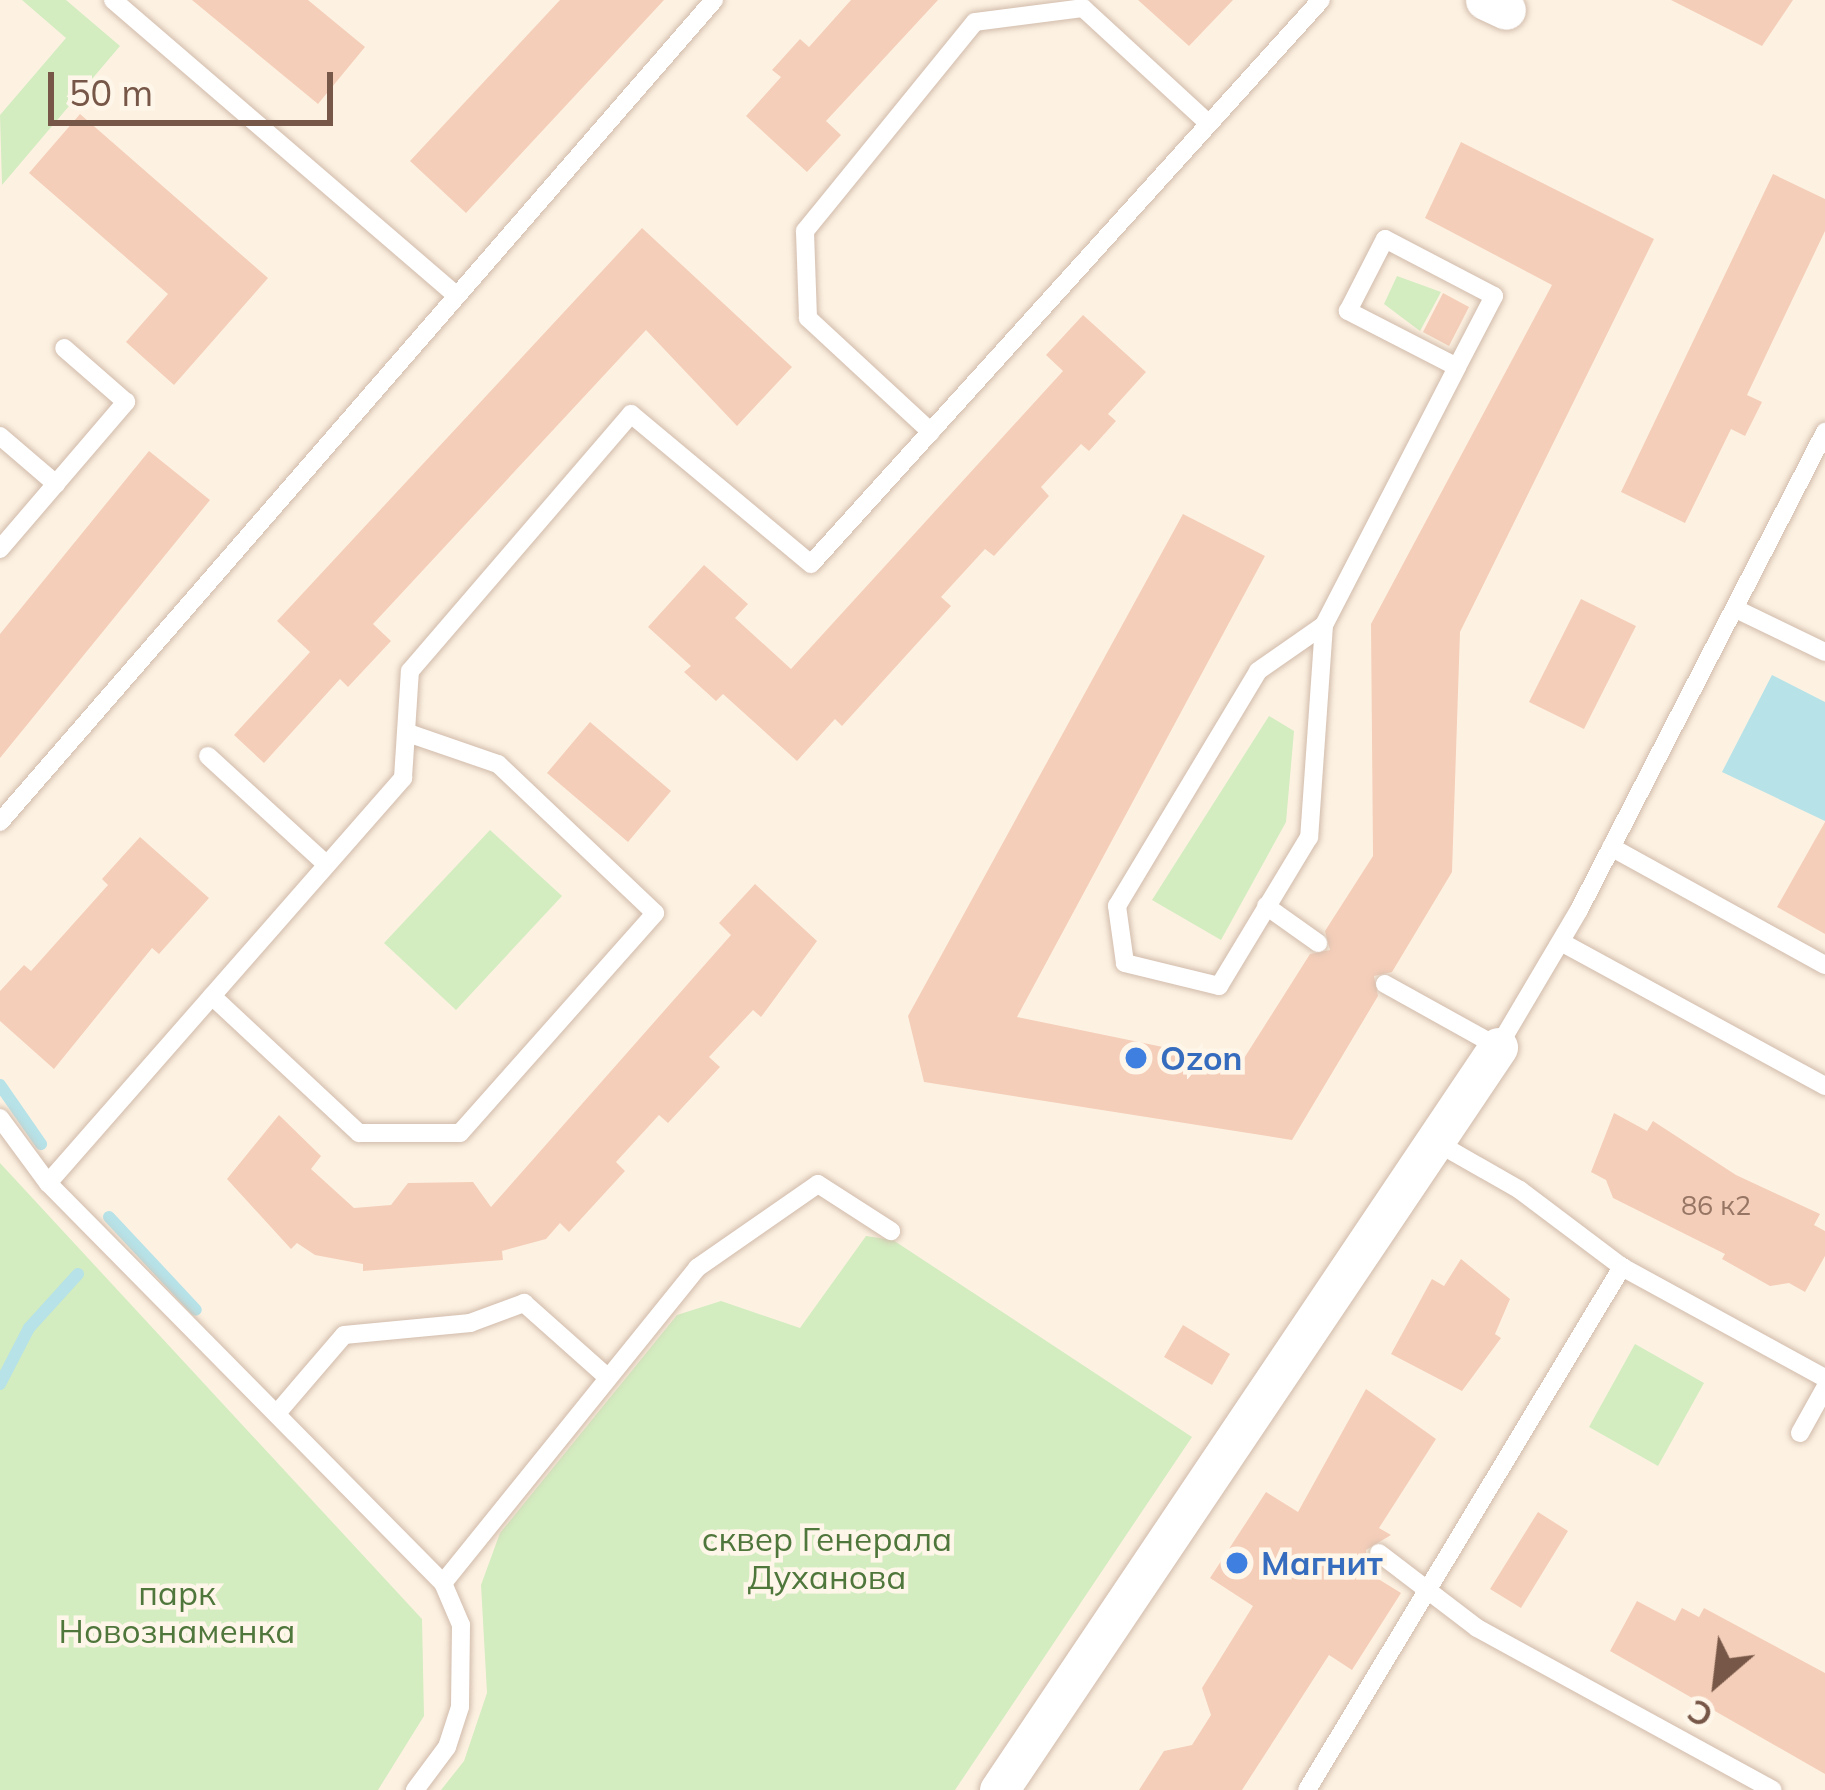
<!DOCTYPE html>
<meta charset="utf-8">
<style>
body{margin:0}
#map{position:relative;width:1825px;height:1790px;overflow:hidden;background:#fdf2e2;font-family:Mulish,sans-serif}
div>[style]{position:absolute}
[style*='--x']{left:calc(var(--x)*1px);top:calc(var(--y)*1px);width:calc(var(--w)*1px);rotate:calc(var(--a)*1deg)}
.green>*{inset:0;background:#d3ecc0}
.water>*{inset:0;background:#b6e2e8}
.stream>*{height:12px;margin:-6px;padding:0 6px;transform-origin:6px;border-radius:6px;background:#b6e2e8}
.building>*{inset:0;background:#f4ceb9}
.roads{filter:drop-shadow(0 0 3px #d1bbab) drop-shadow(0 0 3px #d1bbab)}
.lane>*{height:18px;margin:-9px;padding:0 9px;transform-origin:9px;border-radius:9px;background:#fff}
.street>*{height:39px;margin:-19.5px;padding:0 19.5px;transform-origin:19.5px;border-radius:19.5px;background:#fff}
.dots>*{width:33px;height:33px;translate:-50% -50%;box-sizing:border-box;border:6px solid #fff6ea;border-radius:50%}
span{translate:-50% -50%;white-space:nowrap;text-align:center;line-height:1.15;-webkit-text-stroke:9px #fff6ea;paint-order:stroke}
.number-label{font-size:27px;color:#967564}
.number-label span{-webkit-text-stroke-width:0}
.shop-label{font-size:33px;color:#366cbe;font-weight:700}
.left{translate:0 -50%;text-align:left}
.park-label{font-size:33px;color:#4f773c}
.north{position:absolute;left:1657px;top:1622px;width:120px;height:120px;-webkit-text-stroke:9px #fff6ea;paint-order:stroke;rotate:208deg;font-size:33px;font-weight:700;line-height:48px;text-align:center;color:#775747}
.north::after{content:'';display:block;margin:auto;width:42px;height:54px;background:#775747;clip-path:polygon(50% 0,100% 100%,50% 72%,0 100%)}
.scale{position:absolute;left:48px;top:72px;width:285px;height:54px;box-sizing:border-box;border:6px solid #775747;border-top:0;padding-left:15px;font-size:36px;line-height:42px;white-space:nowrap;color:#775747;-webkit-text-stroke:9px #fff6ea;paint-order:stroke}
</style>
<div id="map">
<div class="green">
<i style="clip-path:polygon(22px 0,66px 0,120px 46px,2px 185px,0 115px,66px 38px)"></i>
<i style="clip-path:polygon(1397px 276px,1441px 292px,1420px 331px,1384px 304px)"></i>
<i style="clip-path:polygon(1269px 716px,1294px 731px,1286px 822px,1221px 940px,1152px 900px)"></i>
<i style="clip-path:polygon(490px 830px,562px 896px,456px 1010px,384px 943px)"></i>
<i style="clip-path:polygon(0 1163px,422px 1619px,424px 1716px,378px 1790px,0 1790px)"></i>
<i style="clip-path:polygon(866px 1236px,893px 1240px,1192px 1437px,955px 1790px,441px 1790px,464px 1761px,487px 1693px,481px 1585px,500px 1533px,677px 1315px,721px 1301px,800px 1328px)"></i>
<i style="clip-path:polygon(1635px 1344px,1704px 1383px,1658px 1466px,1589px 1427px)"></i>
</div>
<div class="water">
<i style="clip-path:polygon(1772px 675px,1825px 702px,1825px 821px,1722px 772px)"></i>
</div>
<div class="stream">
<i style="--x:0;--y:1085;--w:72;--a:55.2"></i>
<i style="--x:109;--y:1217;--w:127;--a:46.9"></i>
<i style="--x:0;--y:1384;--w:63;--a:-62.6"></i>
<i style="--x:29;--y:1328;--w:73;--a:-47.8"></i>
</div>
<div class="building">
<i style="clip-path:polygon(192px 0,308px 0,365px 47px,318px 104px)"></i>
<i style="clip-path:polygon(560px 0,664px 0,466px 213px,410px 161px)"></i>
<i style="clip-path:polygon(851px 0,938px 0,826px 121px,841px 135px,807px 172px,746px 116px,781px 77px,772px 70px,800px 39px,809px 47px)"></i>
<i style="clip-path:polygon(1138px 0,1233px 0,1189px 46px)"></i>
<i style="clip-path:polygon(1671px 0,1793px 0,1762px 46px)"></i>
<i style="clip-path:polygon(80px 114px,268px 278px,174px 385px,126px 342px,168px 294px,29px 173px)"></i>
<i style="clip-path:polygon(1461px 142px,1654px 239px,1460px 632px,1452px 872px,1392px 972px,1374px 976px,1378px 996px,1292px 1140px,924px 1082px,908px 1016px,1183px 514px,1265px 556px,1017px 1017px,1241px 1063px,1310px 954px,1330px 950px,1325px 931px,1373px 856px,1371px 624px,1552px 285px,1425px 218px)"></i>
<i style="clip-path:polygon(1773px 174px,1825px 199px,1825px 231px,1747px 395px,1762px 402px,1745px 436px,1731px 429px,1685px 523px,1621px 492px)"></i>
<i style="clip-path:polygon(642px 228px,792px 367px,737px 426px,646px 330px,373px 624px,391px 641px,348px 687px,340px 679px,264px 763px,234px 735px,310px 652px,277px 621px)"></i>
<i style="clip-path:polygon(1443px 293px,1469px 307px,1449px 346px,1423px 332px)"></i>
<i style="clip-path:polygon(1083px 315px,1146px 372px,1108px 414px,1116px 421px,1089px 451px,1081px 444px,1041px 487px,1049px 496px,994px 556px,985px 549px,941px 597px,951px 606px,842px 726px,835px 719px,797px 761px,723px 694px,716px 701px,684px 672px,691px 666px,648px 627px,704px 565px,748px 604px,735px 618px,791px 669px,1063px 371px,1046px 355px)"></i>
<i style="clip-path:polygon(149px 451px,210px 500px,0 758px,0 634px)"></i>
<i style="clip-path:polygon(1581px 599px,1636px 626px,1584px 729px,1529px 702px)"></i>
<i style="clip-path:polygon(590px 722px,671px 791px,628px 842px,547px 773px)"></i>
<i style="clip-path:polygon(1825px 822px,1825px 934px,1777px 907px)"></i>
<i style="clip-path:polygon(140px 837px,209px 898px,159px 954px,152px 948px,54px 1069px,0 1021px,0 991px,24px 965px,31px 971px,108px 885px,102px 879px)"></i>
<i style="clip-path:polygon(755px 884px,817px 941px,761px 1017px,753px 1010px,709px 1057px,720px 1067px,668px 1123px,659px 1115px,616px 1162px,625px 1171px,569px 1232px,560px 1223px,546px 1239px,502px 1251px,503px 1260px,363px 1271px,363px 1264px,315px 1255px,297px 1243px,291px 1249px,227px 1179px,279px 1115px,321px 1156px,311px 1169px,354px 1208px,391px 1205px,408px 1183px,473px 1182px,491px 1207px,731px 935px,719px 923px)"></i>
<i style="clip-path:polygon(1614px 1113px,1647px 1131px,1653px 1121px,1736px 1175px,1820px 1214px,1814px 1225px,1825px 1231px,1825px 1256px,1805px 1292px,1789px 1283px,1770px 1286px,1722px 1259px,1725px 1254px,1613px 1198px,1606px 1180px,1591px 1172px)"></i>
<i style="clip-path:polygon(1461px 1259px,1510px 1299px,1495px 1334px,1501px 1338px,1462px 1391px,1391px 1354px,1432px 1279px,1444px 1286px)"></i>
<i style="clip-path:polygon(1183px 1325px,1230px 1354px,1212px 1385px,1164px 1357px)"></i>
<i style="clip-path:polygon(1366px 1389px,1436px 1439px,1379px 1528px,1391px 1535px,1366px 1550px,1367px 1572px,1401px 1593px,1352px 1670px,1329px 1655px,1242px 1790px,1139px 1790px,1164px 1751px,1192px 1745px,1211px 1715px,1202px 1688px,1253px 1606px,1210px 1578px,1266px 1492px,1298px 1512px)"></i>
<i style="clip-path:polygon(1538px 1512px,1568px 1531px,1521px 1608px,1490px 1589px)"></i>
<i style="clip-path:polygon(1637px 1601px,1675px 1621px,1682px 1608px,1699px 1617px,1704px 1608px,1825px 1673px,1825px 1774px,1610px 1651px)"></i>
</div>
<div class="roads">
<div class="lane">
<i style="--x:113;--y:0;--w:450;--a:40.7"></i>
<i style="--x:931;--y:432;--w:168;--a:-137.2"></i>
<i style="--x:808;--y:318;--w:87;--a:-92"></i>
<i style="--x:805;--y:231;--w:269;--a:-50.9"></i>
<i style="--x:975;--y:22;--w:109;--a:-7.4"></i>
<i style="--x:1083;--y:8;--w:167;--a:42.6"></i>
<i style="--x:0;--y:436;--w:74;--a:40.6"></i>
<i style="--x:0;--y:549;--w:194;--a:-49.4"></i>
<i style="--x:126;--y:402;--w:82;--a:-138.9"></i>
<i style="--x:1736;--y:609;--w:99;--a:25.8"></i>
<i style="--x:1324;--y:625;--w:213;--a:94"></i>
<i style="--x:1309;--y:837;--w:174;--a:121.1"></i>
<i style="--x:1219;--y:986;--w:97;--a:-166.3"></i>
<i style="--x:1125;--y:963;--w:58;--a:-98"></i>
<i style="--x:1117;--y:906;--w:274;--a:-59"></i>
<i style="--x:1258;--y:671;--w:80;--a:-34.9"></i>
<i style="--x:1324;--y:625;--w:290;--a:-62.7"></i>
<i style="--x:1457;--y:367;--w:123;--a:-152.8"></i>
<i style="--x:1348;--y:311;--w:81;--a:-62.8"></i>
<i style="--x:1385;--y:239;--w:123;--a:27.6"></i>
<i style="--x:1494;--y:296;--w:80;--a:117.5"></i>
<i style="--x:208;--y:756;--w:160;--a:42.5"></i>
<i style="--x:0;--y:822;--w:1089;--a:-49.02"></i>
<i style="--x:1611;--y:847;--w:244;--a:28.9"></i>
<i style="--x:1266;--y:906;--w:64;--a:35.4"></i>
<i style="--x:1561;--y:942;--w:301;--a:28.6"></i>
<i style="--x:1385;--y:984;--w:129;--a:29.1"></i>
<i style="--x:1498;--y:1047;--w:159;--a:-59.4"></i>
<i style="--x:1579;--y:910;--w:538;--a:-62.77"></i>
<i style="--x:212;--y:996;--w:201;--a:43"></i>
<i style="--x:359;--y:1133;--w:101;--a:0"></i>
<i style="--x:460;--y:1133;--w:294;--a:-48.4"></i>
<i style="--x:655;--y:913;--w:216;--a:-136.5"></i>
<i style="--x:498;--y:764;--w:92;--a:-161"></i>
<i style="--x:0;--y:1118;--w:81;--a:53.6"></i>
<i style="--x:48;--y:1183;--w:562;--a:45.36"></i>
<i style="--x:443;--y:1583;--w:46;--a:66.8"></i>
<i style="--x:461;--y:1625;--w:82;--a:90.7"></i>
<i style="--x:460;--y:1707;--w:42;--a:108"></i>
<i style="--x:447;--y:1747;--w:54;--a:126.7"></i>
<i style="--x:48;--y:1183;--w:539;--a:-48.76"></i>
<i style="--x:403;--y:778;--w:107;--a:-86.3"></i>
<i style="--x:410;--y:671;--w:339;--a:-49.3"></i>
<i style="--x:631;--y:414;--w:234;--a:39.8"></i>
<i style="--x:811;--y:564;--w:760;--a:-47.88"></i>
<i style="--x:1622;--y:1267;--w:231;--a:28.7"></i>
<i style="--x:278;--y:1412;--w:101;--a:-49.4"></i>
<i style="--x:344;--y:1335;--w:127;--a:-5.4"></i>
<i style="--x:470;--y:1323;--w:58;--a:-20.3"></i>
<i style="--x:524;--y:1303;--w:111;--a:41.7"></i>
<i style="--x:1800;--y:1433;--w:51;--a:-60.9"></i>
<i style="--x:1379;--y:1553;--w:123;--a:37.4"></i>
<i style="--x:1477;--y:1628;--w:337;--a:28.7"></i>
<i style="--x:443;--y:1583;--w:405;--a:-51.1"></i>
<i style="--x:697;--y:1268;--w:147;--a:-34.8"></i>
<i style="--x:818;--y:1184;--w:87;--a:32.8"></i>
<i style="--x:1307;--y:1790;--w:611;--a:-58.94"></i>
<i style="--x:1622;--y:1267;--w:128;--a:-143"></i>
<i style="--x:1520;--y:1190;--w:97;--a:-150.3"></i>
</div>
<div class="street">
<i style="--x:1485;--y:0;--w:23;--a:25"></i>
<i style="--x:999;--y:1790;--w:895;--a:-56.11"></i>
</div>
</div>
<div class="dots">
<i style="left:1136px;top:1058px;background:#3f7fe0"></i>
<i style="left:1237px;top:1563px;background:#3f7fe0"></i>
</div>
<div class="number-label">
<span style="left:1716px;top:1206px">86 к2</span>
</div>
<div class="shop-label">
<span class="left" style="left:1160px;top:1058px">Ozon</span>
<span class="left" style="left:1261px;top:1563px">Магнит</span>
</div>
<div class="park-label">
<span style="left:827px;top:1558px">сквер Генерала<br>Духанова</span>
<span style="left:177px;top:1612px">парк<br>Новознаменка</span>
</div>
<div class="north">С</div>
<div class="scale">50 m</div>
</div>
